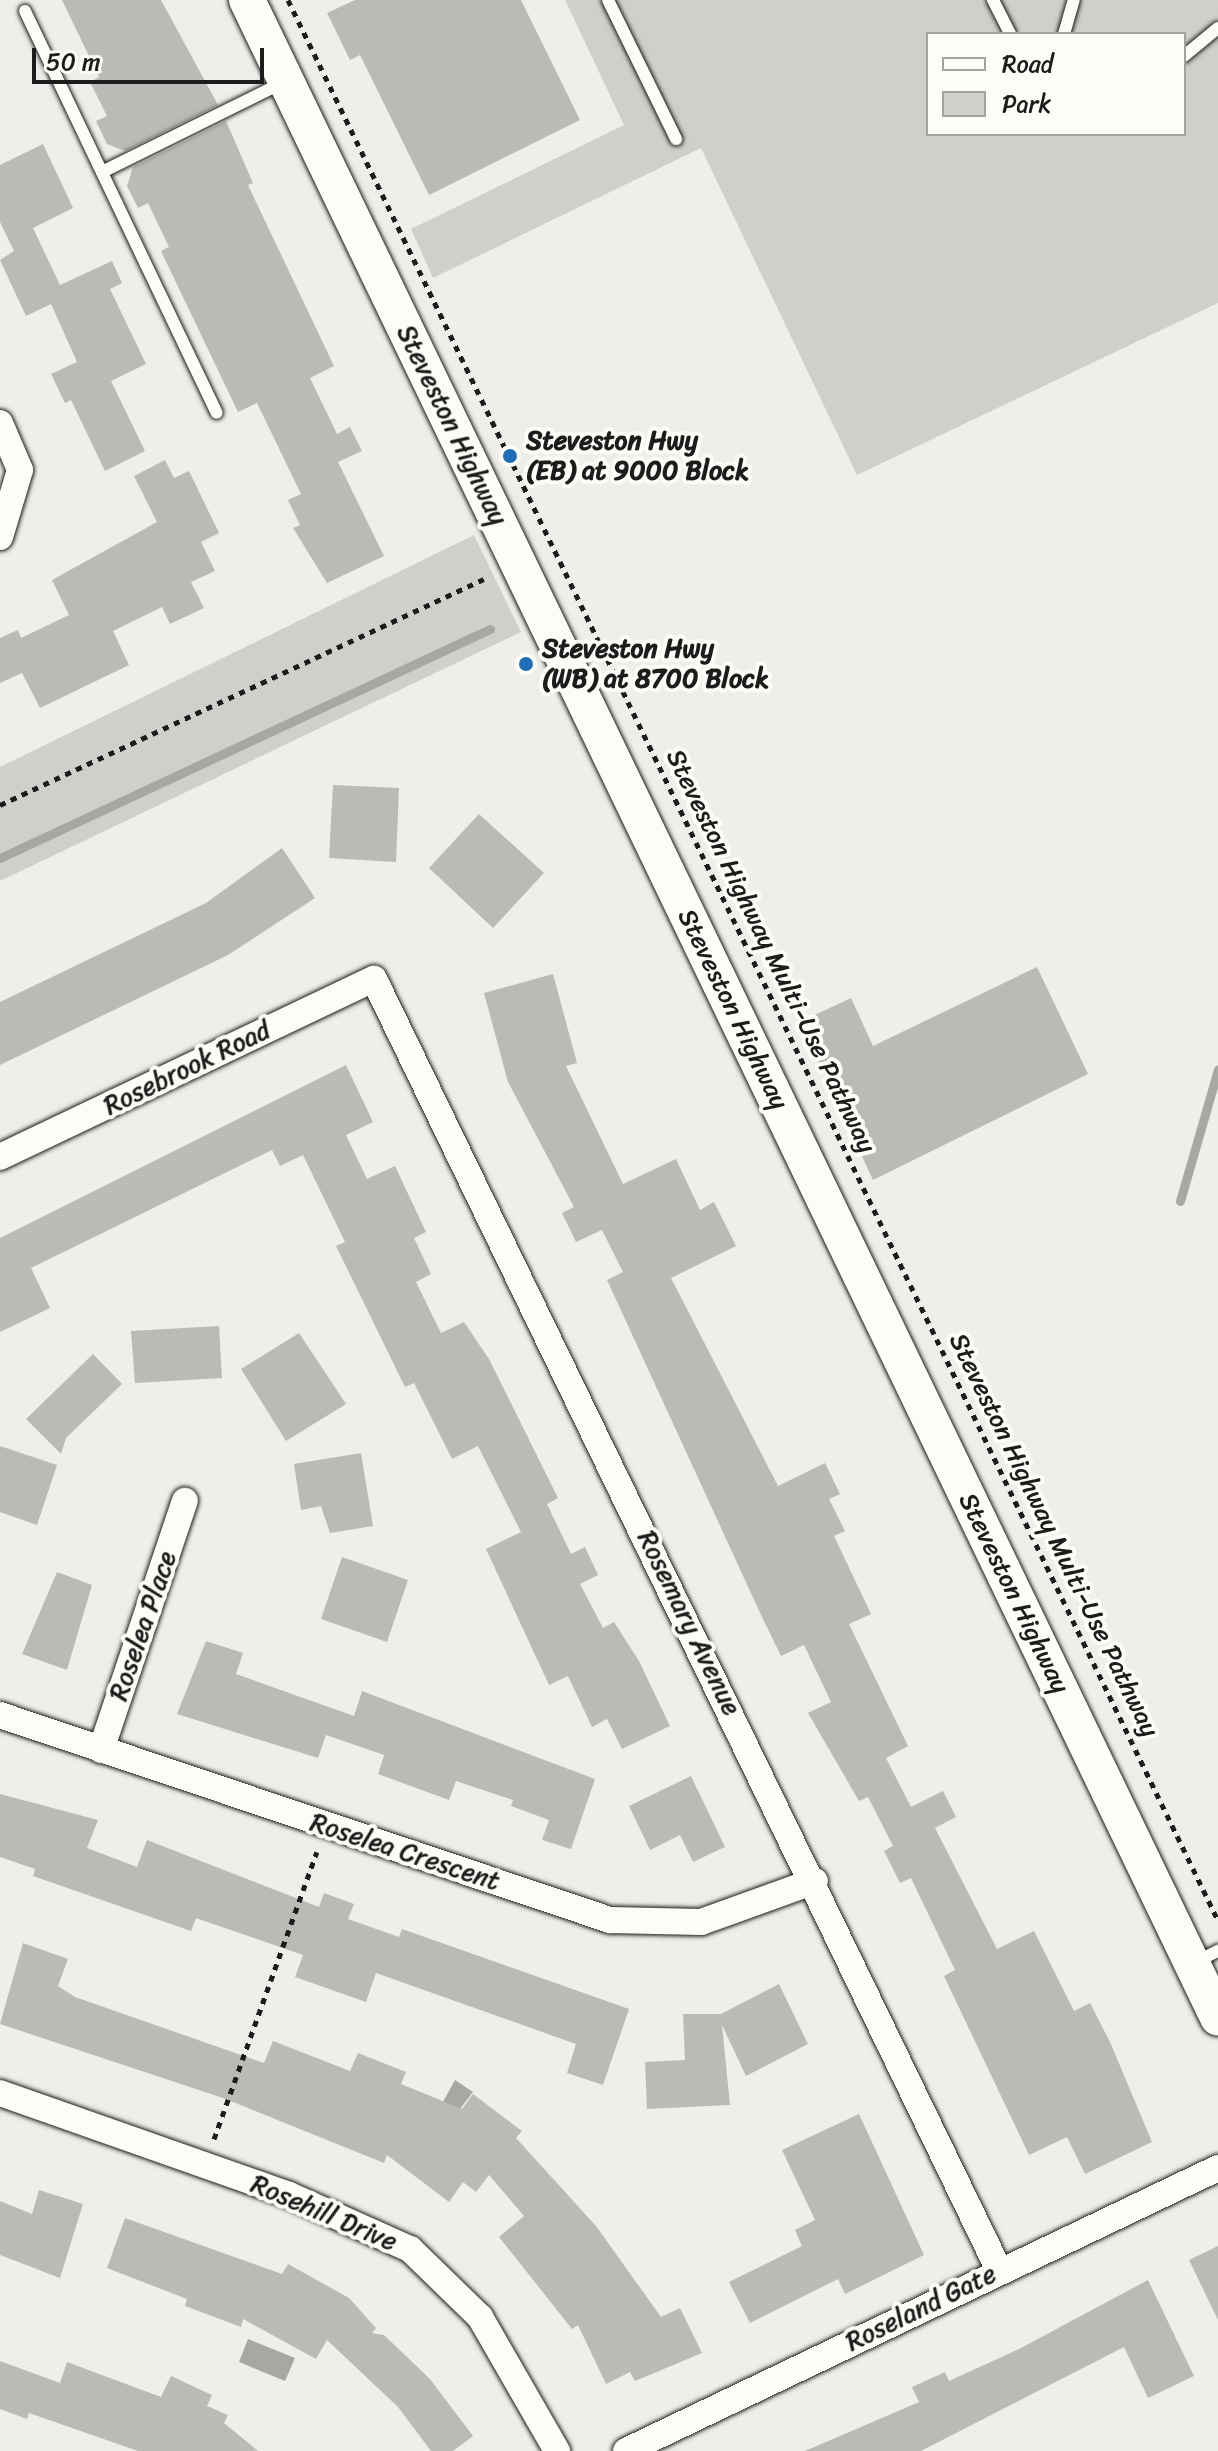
<!DOCTYPE html>
<style>
body{margin:0}
#map{position:relative;width:1218px;height:2451px;overflow:hidden;background:#f0eeea;font-family:Sriracha,sans-serif}
div>[style]{position:absolute}
[style*='--x']{left:calc(var(--x)*1px);top:calc(var(--y)*1px);width:calc(var(--w)*1px);rotate:calc(var(--a)*1deg)}
.green>*{inset:0;background:#d0cfcc}
.water>*{inset:0;background:#a8a7a3}
.stream>*{height:9px;margin:-4.5px;padding:0 4.5px;transform-origin:4.5px;border-radius:4.5px;background:#a8a7a3}
.building>*{inset:0;background:#bbbab6}
.path>*{height:5px;margin-top:-2.5px;transform-origin:0;background:repeating-linear-gradient(90deg,#1c1c1c 0 6px,transparent 0 12px)}
.roads{filter:drop-shadow(0 0 2px #1c1c1c) drop-shadow(0 0 2px #1c1c1c)}
.lane>*{height:12px;margin:-6px;padding:0 6px;transform-origin:6px;border-radius:6px;background:#fdfcf7}
.street>*{height:26px;margin:-13px;padding:0 13px;transform-origin:13px;border-radius:13px;background:#fdfcf7}
.secondary>*{height:36px;margin:-18px;padding:0 18px;transform-origin:18px;border-radius:18px;background:#fdfcf7}
.dots>*{width:22px;height:22px;translate:-50% -50%;box-sizing:border-box;border:4px solid #fdfcf7;border-radius:50%}
span{translate:-50% -50%;white-space:nowrap;text-align:center;line-height:1.15;-webkit-text-stroke:8px #fdfcf7;paint-order:stroke}
.street-label{font-size:26px;color:#1c1c1c}
.poi-label{font-size:26px;color:#1c1c1c;font-weight:700}
.left{translate:0 -50%;text-align:left}
.legend{position:absolute;left:926px;top:32px;width:260px;height:104px;box-sizing:border-box;background:#fdfcf7;border:2px solid #a3a29f;margin:0;padding:10px 14px;list-style:none;font-size:24px;color:#1c1c1c}
.legend li{display:flex;align-items:center;gap:16px;height:40px}
.legend b{width:40px;border:2px solid #a3a29f}
.scale{position:absolute;left:32px;top:48px;width:232px;height:36px;box-sizing:border-box;border:4px solid #1c1c1c;border-top:0;padding-left:10px;font-size:24px;line-height:28px;white-space:nowrap;color:#1c1c1c;-webkit-text-stroke:6px #fdfcf7;paint-order:stroke}
</style>
<div id="map">
<div class="green">
<i style="clip-path:polygon(evenodd,565px 0,1218px 0,1218px 303px,857px 475px,701px 148px,433px 278px,411px 229px,624px 125px,565px 0,928px 34px,1184px 34px,1184px 134px,928px 134px,928px 34px)"></i>
<i style="clip-path:polygon(474px 535px,521px 632px,0 881px,0 767px)"></i>
</div>
<div class="water">
<i style="clip-path:polygon(455px 2080px,473px 2092px,445px 2128px,433px 2120px)"></i>
<i style="clip-path:polygon(248px 2339px,295px 2358px,285px 2381px,239px 2362px)"></i>
</div>
<div class="stream">
<i style="--x:0;--y:858;--w:541;--a:-25.05"></i>
<i style="--x:1180;--y:1201;--w:137;--a:-73.9"></i>
</div>
<div class="building">
<i style="clip-path:polygon(62px 0,161px 0,218px 105px,125px 151px,107px 144px,96px 121px,107px 116px,90px 82px,99px 77px)"></i>
<i style="clip-path:polygon(355px 0,521px 0,580px 120px,429px 195px,360px 55px,350px 60px,327px 13px)"></i>
<i style="clip-path:polygon(226px 121px,253px 183px,248px 185px,334px 366px,310px 378px,337px 434px,350px 427px,362px 451px,338px 462px,384px 556px,327px 583px,293px 528px,300px 525px,288px 500px,301px 494px,257px 403px,238px 412px,161px 251px,169px 247px,148px 203px,138px 208px,127px 186px,133px 167px)"></i>
<i style="clip-path:polygon(43px 144px,73px 208px,33px 228px,60px 285px,112px 261px,122px 283px,110px 289px,146px 364px,111px 381px,145px 451px,105px 471px,71px 400px,65px 403px,51px 374px,77px 362px,51px 304px,26px 316px,0 260px,14px 251px,0 222px,0 165px)"></i>
<i style="clip-path:polygon(165px 460px,174px 478px,189px 471px,219px 533px,201px 542px,215px 571px,191px 582px,204px 608px,170px 624px,162px 607px,113px 631px,129px 665px,40px 708px,22px 673px,0 683px,0 638px,18px 630px,21px 638px,69px 615px,52px 580px,157px 522px,134px 476px)"></i>
<i style="clip-path:polygon(333px 785px,399px 788px,396px 862px,329px 858px)"></i>
<i style="clip-path:polygon(479px 814px,544px 873px,493px 928px,429px 868px)"></i>
<i style="clip-path:polygon(282px 848px,315px 898px,228px 955px,0 1065px,0 1002px,206px 903px)"></i>
<i style="clip-path:polygon(1037px 967px,1088px 1074px,873px 1180px,800px 1022px,851px 998px,873px 1046px)"></i>
<i style="clip-path:polygon(553px 974px,577px 1063px,566px 1066px,623px 1184px,676px 1159px,700px 1210px,714px 1202px,736px 1246px,671px 1278px,778px 1486px,825px 1463px,840px 1494px,829px 1499px,845px 1531px,834px 1536px,871px 1614px,849px 1624px,908px 1746px,886px 1758px,911px 1807px,943px 1791px,956px 1817px,935px 1828px,997px 1949px,1034px 1931px,1074px 2011px,1090px 2003px,1110px 2042px,1152px 2142px,1085px 2174px,1067px 2137px,1029px 2155px,944px 1976px,955px 1970px,911px 1878px,900px 1883px,884px 1851px,893px 1846px,868px 1797px,859px 1801px,808px 1713px,831px 1702px,804px 1645px,781px 1656px,762px 1617px,607px 1280px,623px 1272px,602px 1230px,576px 1242px,562px 1213px,574px 1207px,508px 1082px,484px 993px)"></i>
<i style="clip-path:polygon(346px 1065px,373px 1122px,346px 1135px,367px 1179px,395px 1166px,426px 1232px,414px 1238px,431px 1274px,416px 1282px,441px 1333px,464px 1322px,489px 1359px,558px 1498px,547px 1504px,571px 1554px,585px 1547px,598px 1575px,580px 1584px,603px 1628px,614px 1622px,639px 1661px,670px 1726px,622px 1749px,607px 1719px,592px 1727px,568px 1676px,549px 1685px,486px 1549px,521px 1532px,478px 1446px,452px 1459px,414px 1383px,405px 1387px,336px 1246px,345px 1242px,303px 1155px,280px 1166px,272px 1150px,31px 1268px,50px 1308px,0 1332px,0 1238px)"></i>
<i style="clip-path:polygon(219px 1326px,222px 1378px,135px 1383px,131px 1331px)"></i>
<i style="clip-path:polygon(299px 1333px,346px 1404px,286px 1441px,241px 1369px)"></i>
<i style="clip-path:polygon(93px 1354px,122px 1384px,66px 1438px,61px 1454px,26px 1419px)"></i>
<i style="clip-path:polygon(0 1446px,57px 1465px,37px 1525px,0 1512px)"></i>
<i style="clip-path:polygon(361px 1453px,373px 1526px,330px 1533px,321px 1506px,301px 1510px,294px 1464px)"></i>
<i style="clip-path:polygon(342px 1557px,408px 1580px,387px 1642px,321px 1619px)"></i>
<i style="clip-path:polygon(57px 1572px,92px 1585px,67px 1670px,22px 1654px)"></i>
<i style="clip-path:polygon(206px 1641px,243px 1653px,236px 1674px,354px 1716px,362px 1691px,595px 1779px,571px 1849px,542px 1840px,549px 1820px,511px 1806px,513px 1800px,456px 1781px,449px 1800px,378px 1774px,384px 1755px,326px 1735px,318px 1758px,177px 1714px)"></i>
<i style="clip-path:polygon(691px 1776px,725px 1847px,693px 1862px,680px 1835px,650px 1850px,629px 1806px)"></i>
<i style="clip-path:polygon(0 1794px,98px 1820px,87px 1848px,137px 1867px,147px 1840px,319px 1907px,324px 1893px,354px 1904px,348px 1919px,399px 1937px,402px 1929px,629px 2009px,603px 2085px,567px 2073px,576px 2044px,376px 1973px,366px 2002px,295px 1977px,303px 1955px,196px 1918px,191px 1931px,33px 1876px,35px 1869px,0 1857px)"></i>
<i style="clip-path:polygon(23px 1943px,68px 1959px,58px 1986px,75px 1997px,264px 2063px,273px 2041px,350px 2071px,358px 2053px,406px 2072px,401px 2084px,462px 2109px,473px 2094px,522px 2131px,516px 2138px,596px 2226px,661px 2317px,680px 2308px,702px 2353px,635px 2381px,630px 2372px,606px 2384px,578px 2325px,572px 2329px,499px 2237px,524px 2216px,489px 2175px,476px 2192px,463px 2182px,449px 2202px,387px 2155px,384px 2163px,223px 2098px,0 2024px)"></i>
<i style="clip-path:polygon(779px 1984px,808px 2044px,746px 2076px,722px 2025px,730px 2105px,647px 2109px,645px 2062px,685px 2060px,683px 2014px,721px 2014px)"></i>
<i style="clip-path:polygon(859px 2114px,924px 2255px,845px 2294px,838px 2279px,750px 2323px,729px 2282px,802px 2246px,795px 2230px,815px 2220px,782px 2150px)"></i>
<i style="clip-path:polygon(39px 2190px,83px 2204px,60px 2278px,0 2255px,0 2201px,32px 2214px)"></i>
<i style="clip-path:polygon(125px 2218px,282px 2274px,288px 2264px,349px 2298px,376px 2328px,372px 2333px,384px 2335px,430px 2379px,473px 2436px,453px 2451px,431px 2451px,398px 2407px,327px 2340px,316px 2359px,243px 2319px,241px 2327px,185px 2306px,187px 2299px,107px 2268px)"></i>
<i style="clip-path:polygon(1218px 2246px,1218px 2320px,1189px 2260px)"></i>
<i style="clip-path:polygon(1148px 2280px,1194px 2376px,1148px 2398px,1124px 2347px,921px 2451px,805px 2451px,919px 2402px,912px 2387px,945px 2372px,949px 2381px,1019px 2349px)"></i>
<i style="clip-path:polygon(0 2361px,60px 2383px,67px 2362px,161px 2397px,171px 2376px,212px 2395px,207px 2406px,228px 2415px,224px 2423px,258px 2451px,138px 2451px,29px 2413px,27px 2419px,0 2409px)"></i>
</div>
<div class="path">
<i style="--x:288;--y:0;--w:2133;--a:64.16"></i>
<i style="--x:0;--y:805;--w:534;--a:-25.03"></i>
<i style="--x:214;--y:2139;--w:305;--a:-70.3"></i>
</div>
<div class="roads">
<div class="lane">
<i style="--x:608;--y:0;--w:155;--a:63.9"></i>
<i style="--x:993;--y:0;--w:38;--a:63"></i>
<i style="--x:25;--y:11;--w:445;--a:64.5"></i>
<i style="--x:1064;--y:34;--w:35;--a:-74"></i>
<i style="--x:1184;--y:56;--w:44;--a:-39.5"></i>
<i style="--x:102;--y:172;--w:201;--a:-26.3"></i>
<i style="--x:1196;--y:1962;--w:25;--a:-27"></i>
</div>
<div class="street">
<i style="--x:0;--y:423;--w:51;--a:66.9"></i>
<i style="--x:20;--y:470;--w:70;--a:106.6"></i>
<i style="--x:0;--y:1157;--w:414;--a:-25.5"></i>
<i style="--x:374;--y:979;--w:1434;--a:64.17"></i>
<i style="--x:0;--y:1715;--w:644;--a:18.58"></i>
<i style="--x:610;--y:1920;--w:91;--a:1.3"></i>
<i style="--x:701;--y:1922;--w:121;--a:-19.8"></i>
<i style="--x:101;--y:1750;--w:263;--a:-71.4"></i>
<i style="--x:0;--y:2093;--w:306;--a:19.4"></i>
<i style="--x:289;--y:2195;--w:133;--a:24.1"></i>
<i style="--x:410;--y:2249;--w:98;--a:44.2"></i>
<i style="--x:480;--y:2317;--w:155;--a:60.1"></i>
<i style="--x:626;--y:2451;--w:656;--a:-25.55"></i>
</div>
<div class="secondary">
<i style="--x:247;--y:0;--w:2239;--a:64.3"></i>
</div>
</div>
<div class="dots">
<i style="left:510px;top:456px;background:#1f6fb2"></i>
<i style="left:526px;top:664px;background:#1f6fb2"></i>
</div>
<div class="street-label">
<span style="left:452px;top:425px;rotate:64deg">Steveston Highway</span>
<span style="left:771px;top:951px;rotate:64deg">Steveston Highway Multi-Use Pathway</span>
<span style="left:733px;top:1009px;rotate:64deg">Steveston Highway</span>
<span style="left:187px;top:1068px;rotate:-26deg">Rosebrook Road</span>
<span style="left:1054px;top:1535px;rotate:64deg">Steveston Highway Multi-Use Pathway</span>
<span style="left:1014px;top:1593px;rotate:64deg">Steveston Highway</span>
<span style="left:689px;top:1623px;rotate:64deg">Rosemary Avenue</span>
<span style="left:143px;top:1626px;rotate:-71deg">Roselea Place</span>
<span style="left:405px;top:1852px;rotate:18deg">Roselea Crescent</span>
<span style="left:324px;top:2213px;rotate:23deg">Rosehill Drive</span>
<span style="left:921px;top:2308px;rotate:-26deg">Roseland Gate</span>
</div>
<div class="poi-label">
<span class="left" style="left:526px;top:456px">Steveston Hwy<br>(EB) at 9000 Block</span>
<span class="left" style="left:542px;top:664px">Steveston Hwy<br>(WB) at 8700 Block</span>
</div>
<ul class="legend">
<li><b style="height:10px;background:#fdfcf7"></b>Road</li>
<li><b style="height:22px;background:#d0cfcc"></b>Park</li>
</ul>
<div class="scale">50 m</div>
</div>
